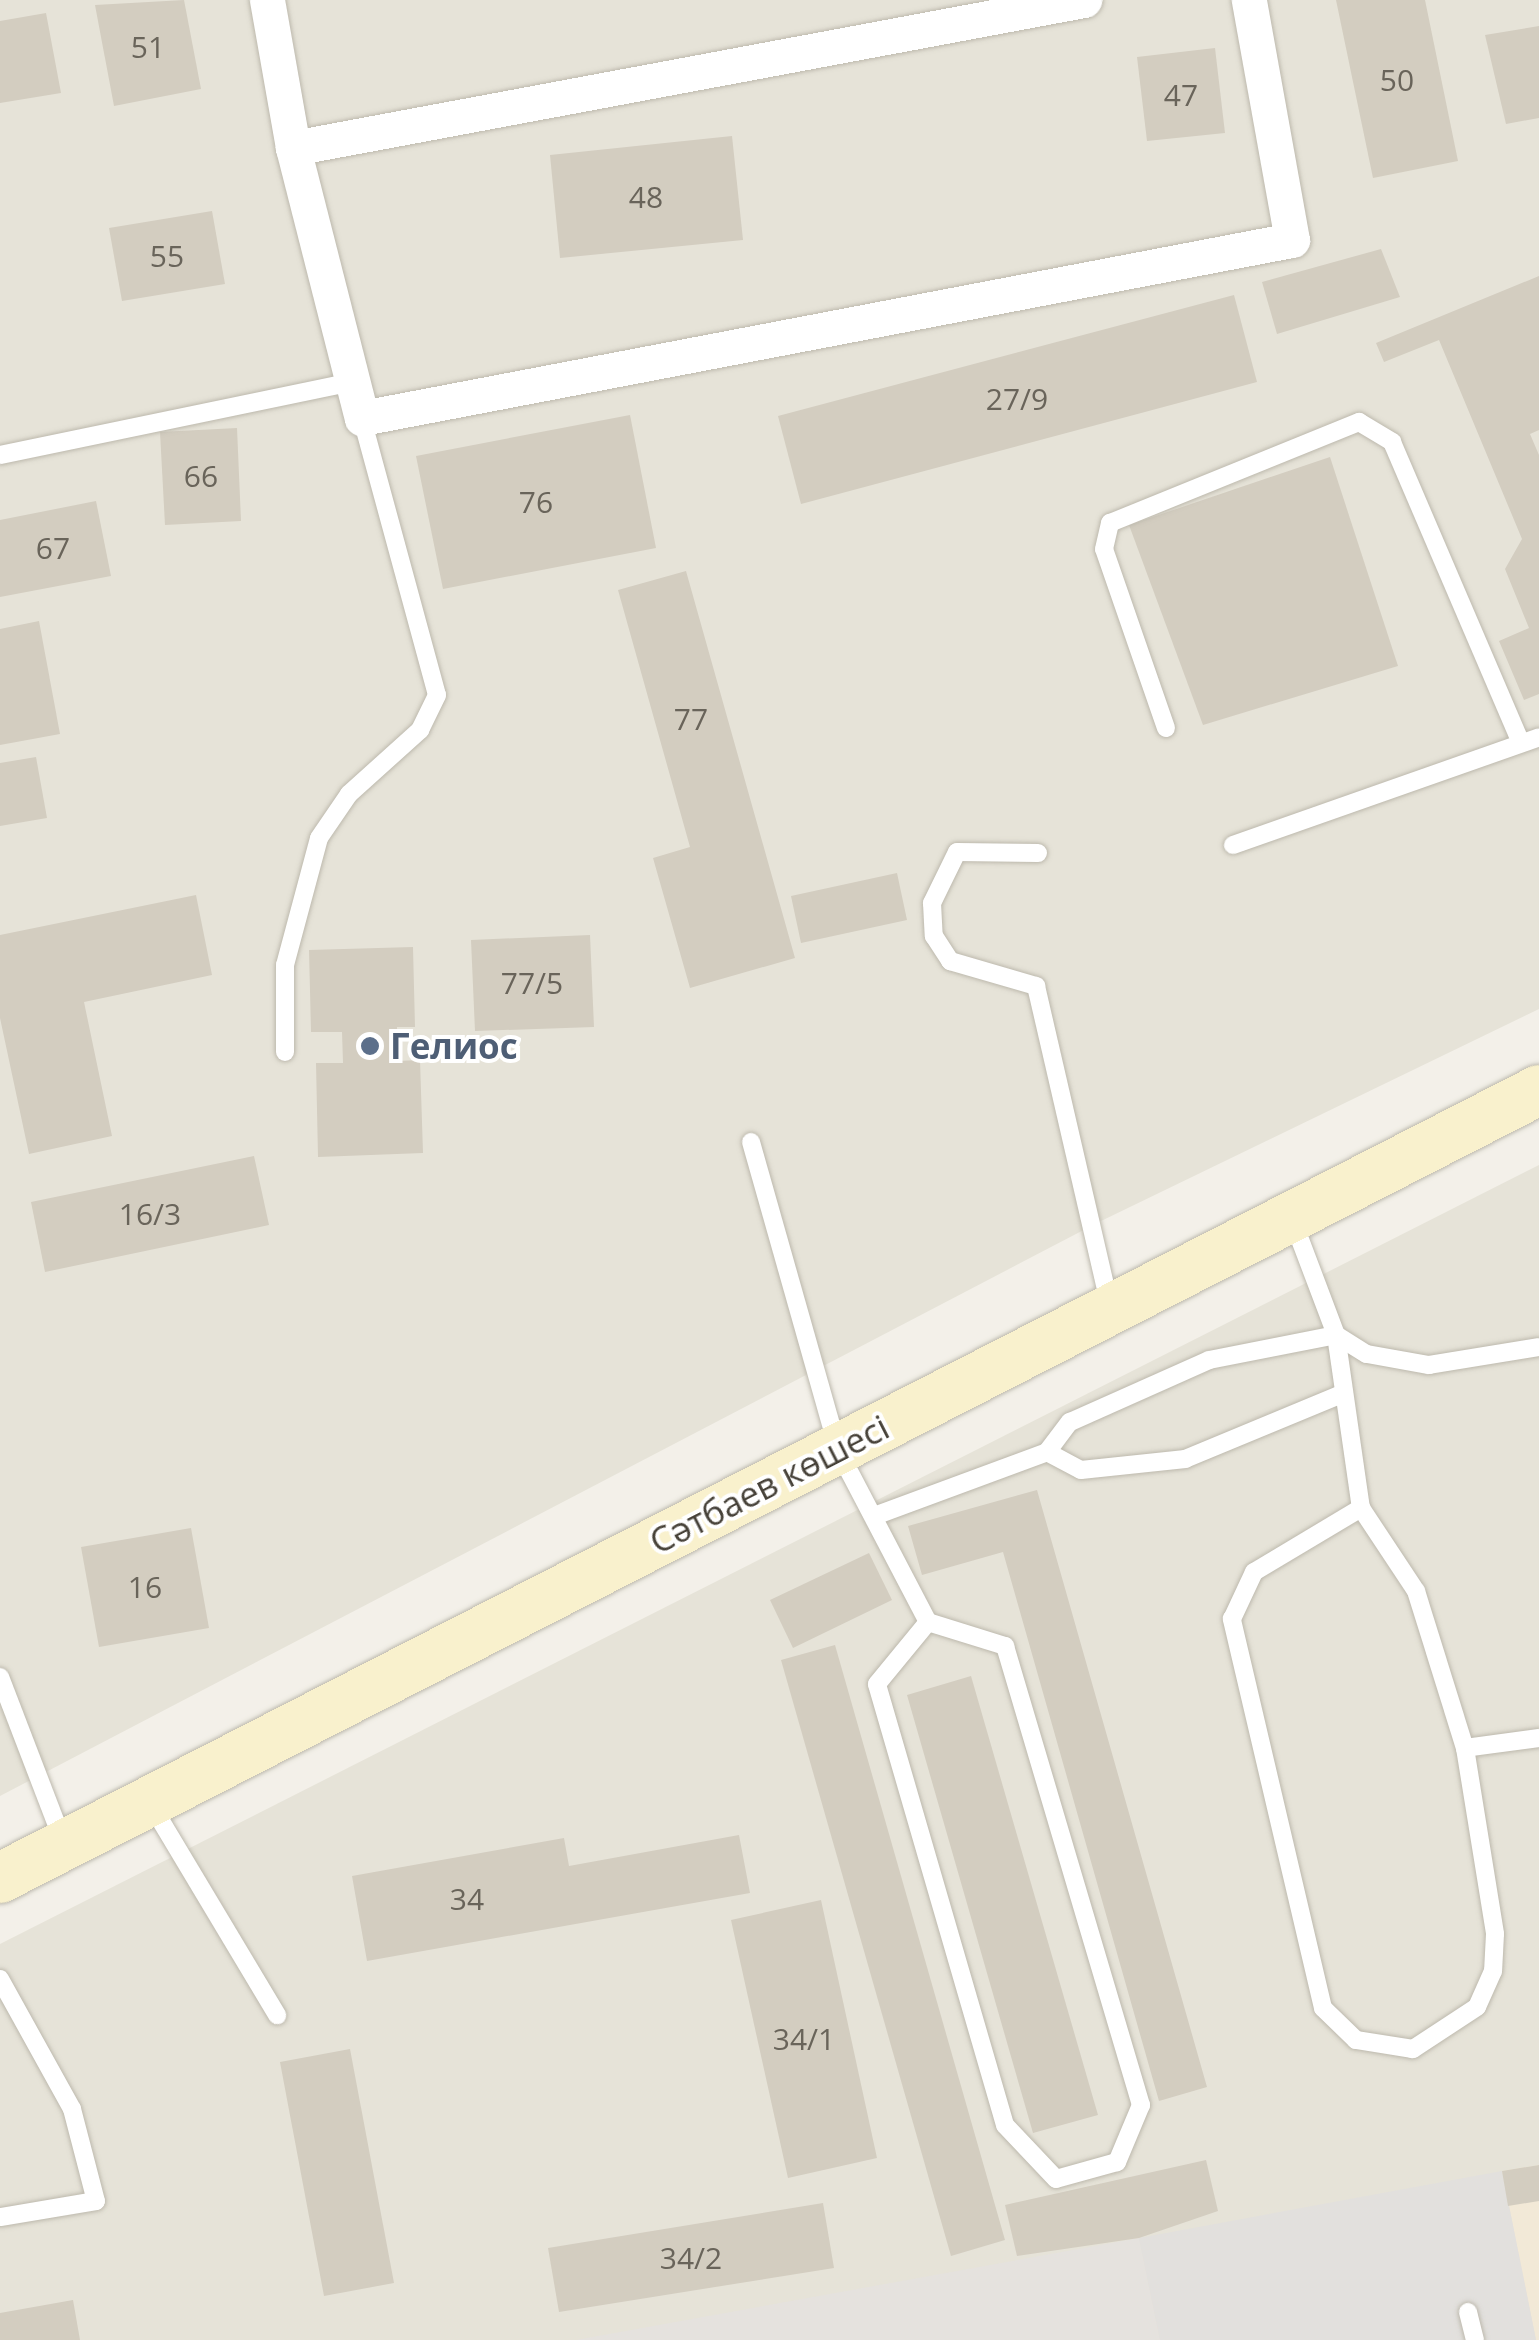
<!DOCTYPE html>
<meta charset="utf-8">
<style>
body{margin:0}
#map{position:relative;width:1539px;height:2340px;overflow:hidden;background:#f3f0e9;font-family:"Open Sans",sans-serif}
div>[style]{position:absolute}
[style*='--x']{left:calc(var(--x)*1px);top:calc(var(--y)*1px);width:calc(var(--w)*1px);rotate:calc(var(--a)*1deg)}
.residential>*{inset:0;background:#e6e3d8}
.commercial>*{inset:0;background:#f2e9d7}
.industrial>*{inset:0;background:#e5e2de}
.parking>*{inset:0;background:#e2e0dd}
.building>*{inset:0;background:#d3cdc0}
.roads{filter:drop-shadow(0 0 2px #bdb9ad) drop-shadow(0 0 2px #bdb9ad)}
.service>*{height:18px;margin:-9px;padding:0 9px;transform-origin:9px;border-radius:9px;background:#fff}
.minor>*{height:35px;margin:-17.5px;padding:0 17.5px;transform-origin:17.5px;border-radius:17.5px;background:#fff}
.secondary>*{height:50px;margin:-25px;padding:0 25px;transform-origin:25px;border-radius:25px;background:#f9f1cd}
.dots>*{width:28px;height:28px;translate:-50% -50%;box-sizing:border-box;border:5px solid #fff;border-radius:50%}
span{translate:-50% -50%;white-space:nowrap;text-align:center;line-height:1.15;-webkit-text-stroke:8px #fff;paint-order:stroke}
.number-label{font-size:30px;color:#69645a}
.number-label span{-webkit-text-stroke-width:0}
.service-label{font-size:35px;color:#4e5e75;font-weight:700}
.left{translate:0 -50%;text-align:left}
.street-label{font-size:35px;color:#464138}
</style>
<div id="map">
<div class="residential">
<i style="clip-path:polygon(0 0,1539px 0,1539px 1009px,1099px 1222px,0 1796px)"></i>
<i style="clip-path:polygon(1539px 1165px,1539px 2340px,0 2340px,0 1944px)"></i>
</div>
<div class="commercial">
<i style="clip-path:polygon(1539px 2165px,1539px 2340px,1536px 2340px,1502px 2171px)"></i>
</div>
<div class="industrial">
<i style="clip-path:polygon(1139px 2238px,1160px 2340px,576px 2340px)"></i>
</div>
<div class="parking">
<i style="clip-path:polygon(1502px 2171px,1536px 2340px,1160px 2340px,1139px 2238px)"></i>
</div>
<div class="building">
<i style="clip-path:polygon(184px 0,201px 89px,114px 106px,95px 5px)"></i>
<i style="clip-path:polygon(1336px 0,1425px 0,1458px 161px,1373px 178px)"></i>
<i style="clip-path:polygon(46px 13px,61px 93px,0 103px,0 21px)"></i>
<i style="clip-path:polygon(1539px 26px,1539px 118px,1506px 124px,1485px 35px)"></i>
<i style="clip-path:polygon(1215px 48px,1225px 133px,1147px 141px,1137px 57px)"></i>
<i style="clip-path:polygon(732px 136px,743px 240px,560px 258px,550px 155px)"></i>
<i style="clip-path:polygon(212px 211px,225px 284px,122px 301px,109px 228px)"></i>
<i style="clip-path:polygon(1381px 249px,1400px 297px,1277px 334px,1262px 282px)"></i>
<i style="clip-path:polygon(1539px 276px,1539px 430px,1530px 434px,1539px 455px,1539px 694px,1524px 700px,1499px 641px,1529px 628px,1505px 569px,1522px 539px,1439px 340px,1384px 362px,1376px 343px)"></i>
<i style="clip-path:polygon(1234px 295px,1257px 382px,801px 504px,778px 416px)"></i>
<i style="clip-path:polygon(630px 415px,656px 548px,443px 589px,416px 456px)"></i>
<i style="clip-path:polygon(237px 428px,241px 521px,165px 525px,160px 432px)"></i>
<i style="clip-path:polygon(1330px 457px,1398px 666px,1203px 725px,1129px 525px)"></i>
<i style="clip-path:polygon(96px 501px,111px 576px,0 597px,0 520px)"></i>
<i style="clip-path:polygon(686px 571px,795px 958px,690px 988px,653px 858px,690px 847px,618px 590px)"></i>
<i style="clip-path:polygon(39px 621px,60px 734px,0 745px,0 629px)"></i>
<i style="clip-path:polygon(36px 757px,47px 818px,0 826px,0 763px)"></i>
<i style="clip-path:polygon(897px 873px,907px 920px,801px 943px,791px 896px)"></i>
<i style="clip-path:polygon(196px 895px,212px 975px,84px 1002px,112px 1136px,29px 1154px,0 1018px,0 935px)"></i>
<i style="clip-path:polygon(590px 935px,594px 1027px,475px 1031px,471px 940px)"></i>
<i style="clip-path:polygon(413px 947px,415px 1027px,397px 1027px,397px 1061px,420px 1060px,423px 1153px,318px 1157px,316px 1063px,343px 1063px,342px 1032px,311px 1032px,309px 950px)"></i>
<i style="clip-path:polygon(254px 1156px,269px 1225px,45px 1272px,31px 1202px)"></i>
<i style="clip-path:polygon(1037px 1490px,1207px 2087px,1159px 2101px,1003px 1552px,922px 1575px,908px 1526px)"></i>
<i style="clip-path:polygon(191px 1528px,209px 1628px,99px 1647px,81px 1547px)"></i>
<i style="clip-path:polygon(869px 1553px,892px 1600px,793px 1648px,770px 1600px)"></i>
<i style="clip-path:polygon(835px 1645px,1005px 2240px,951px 2256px,781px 1660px)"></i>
<i style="clip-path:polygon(971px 1676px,1098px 2115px,1033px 2133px,907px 1695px)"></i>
<i style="clip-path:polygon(739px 1835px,750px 1893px,367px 1961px,352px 1876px,564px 1838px,569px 1866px)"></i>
<i style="clip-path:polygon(821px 1900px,877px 2158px,788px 2178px,731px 1920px)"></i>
<i style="clip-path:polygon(350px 2049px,394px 2283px,324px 2296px,280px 2062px)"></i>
<i style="clip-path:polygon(1206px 2160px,1218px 2211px,1139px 2238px,1017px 2256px,1005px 2205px)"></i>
<i style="clip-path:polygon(1539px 2165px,1539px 2201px,1508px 2206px,1502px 2171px)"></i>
<i style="clip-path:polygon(823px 2203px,834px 2268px,559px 2312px,548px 2248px)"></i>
<i style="clip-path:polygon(73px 2300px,80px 2340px,0 2340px,0 2313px)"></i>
</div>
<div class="roads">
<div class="service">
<i style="--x:0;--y:455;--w:360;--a:-11.7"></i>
<i style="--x:1166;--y:728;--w:189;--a:-109.1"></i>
<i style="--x:1104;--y:549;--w:27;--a:-77"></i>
<i style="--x:1110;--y:523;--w:269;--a:-22.1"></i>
<i style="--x:1359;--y:422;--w:39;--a:31"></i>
<i style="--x:1392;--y:442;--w:325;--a:66.8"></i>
<i style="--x:1233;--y:845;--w:324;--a:-19.4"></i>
<i style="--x:1038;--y:853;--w:81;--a:-179.3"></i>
<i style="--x:957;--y:852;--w:57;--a:116.1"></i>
<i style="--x:932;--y:903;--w:33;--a:87"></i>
<i style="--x:934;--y:936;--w:30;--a:57"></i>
<i style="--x:950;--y:961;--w:90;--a:16.2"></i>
<i style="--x:1036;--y:986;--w:328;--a:77"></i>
<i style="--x:285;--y:1052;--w:87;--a:-90"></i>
<i style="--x:285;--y:965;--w:131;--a:-75"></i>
<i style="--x:319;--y:838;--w:53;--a:-55.7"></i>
<i style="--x:349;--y:794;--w:96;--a:-42"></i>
<i style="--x:420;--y:730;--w:39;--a:-64"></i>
<i style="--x:437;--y:695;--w:287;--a:-105.2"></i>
<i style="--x:751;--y:1142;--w:320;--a:74.2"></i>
<i style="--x:838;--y:1450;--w:194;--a:62.4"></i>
<i style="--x:928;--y:1622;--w:81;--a:17.3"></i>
<i style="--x:1005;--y:1646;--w:479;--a:73.5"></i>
<i style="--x:1141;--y:2105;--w:62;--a:112.8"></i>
<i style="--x:1117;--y:2162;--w:63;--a:164.4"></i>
<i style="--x:1056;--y:2179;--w:74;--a:-133.4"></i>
<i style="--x:1005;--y:2125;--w:459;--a:-106.2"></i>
<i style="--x:877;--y:1684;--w:80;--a:-50.6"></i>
<i style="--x:1293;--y:1221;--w:122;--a:69.3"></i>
<i style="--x:1336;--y:1335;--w:36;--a:32"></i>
<i style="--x:1367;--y:1354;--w:63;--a:10.1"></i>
<i style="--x:1429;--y:1365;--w:111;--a:-9.3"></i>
<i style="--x:1047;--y:1452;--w:38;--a:28"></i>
<i style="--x:1081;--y:1470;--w:105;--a:-6"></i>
<i style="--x:1185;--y:1459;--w:172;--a:-22.5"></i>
<i style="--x:877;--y:1515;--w:181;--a:-20.3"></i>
<i style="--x:1047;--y:1452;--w:38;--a:-53"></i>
<i style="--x:1070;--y:1422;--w:152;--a:-24"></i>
<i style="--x:1209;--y:1360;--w:129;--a:-11.1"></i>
<i style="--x:1336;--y:1335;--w:175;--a:81.8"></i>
<i style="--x:1361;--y:1508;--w:100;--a:56.5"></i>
<i style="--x:1416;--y:1591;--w:164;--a:72.7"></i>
<i style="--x:1465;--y:1748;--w:188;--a:80.8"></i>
<i style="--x:1495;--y:1934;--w:37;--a:93"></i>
<i style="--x:1493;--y:1971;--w:39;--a:114"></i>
<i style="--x:1477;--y:2007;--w:77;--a:146.7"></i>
<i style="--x:1413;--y:2049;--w:58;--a:-171"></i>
<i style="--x:1356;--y:2040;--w:46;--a:-135.9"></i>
<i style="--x:1323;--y:2008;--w:400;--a:-103.2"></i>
<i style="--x:1232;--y:1619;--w:52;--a:-64.9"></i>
<i style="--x:1254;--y:1572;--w:125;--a:-30.9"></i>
<i style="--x:0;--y:1677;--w:179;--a:69"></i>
<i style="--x:1465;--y:1748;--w:75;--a:-7.7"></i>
<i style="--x:152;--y:1806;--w:244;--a:59.1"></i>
<i style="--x:0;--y:1979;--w:149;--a:61"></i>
<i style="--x:72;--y:2109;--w:95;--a:75.4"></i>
<i style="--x:96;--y:2201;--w:97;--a:170.5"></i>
<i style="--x:1468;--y:2312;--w:29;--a:76"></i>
</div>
<div class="minor">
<i style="--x:267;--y:0;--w:150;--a:80"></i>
<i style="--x:293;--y:148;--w:279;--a:75.7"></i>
<i style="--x:362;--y:418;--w:947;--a:-10.84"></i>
<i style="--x:1292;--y:240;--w:244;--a:-100.2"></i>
<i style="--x:293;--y:148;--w:805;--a:-10.6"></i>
</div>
<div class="secondary">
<i style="--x:0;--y:1878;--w:1729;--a:-27.11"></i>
</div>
</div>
<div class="dots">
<i style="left:370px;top:1046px;background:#5c6f8a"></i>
</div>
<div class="number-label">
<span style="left:148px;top:47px">51</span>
<span style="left:1397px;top:80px">50</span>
<span style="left:1181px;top:95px">47</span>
<span style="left:646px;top:197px">48</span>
<span style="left:167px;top:256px">55</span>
<span style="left:1017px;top:399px">27/9</span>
<span style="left:201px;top:476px">66</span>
<span style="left:536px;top:502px">76</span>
<span style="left:53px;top:548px">67</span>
<span style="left:691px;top:719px">77</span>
<span style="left:532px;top:983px">77/5</span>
<span style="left:150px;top:1214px">16/3</span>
<span style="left:145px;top:1587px">16</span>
<span style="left:467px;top:1899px">34</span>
<span style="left:804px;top:2039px">34/1</span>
<span style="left:691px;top:2258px">34/2</span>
</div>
<div class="service-label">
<span class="left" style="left:390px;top:1046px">Гелиос</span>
</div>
<div class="street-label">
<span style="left:769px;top:1484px;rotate:-27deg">Сәтбаев көшесі</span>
</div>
</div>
